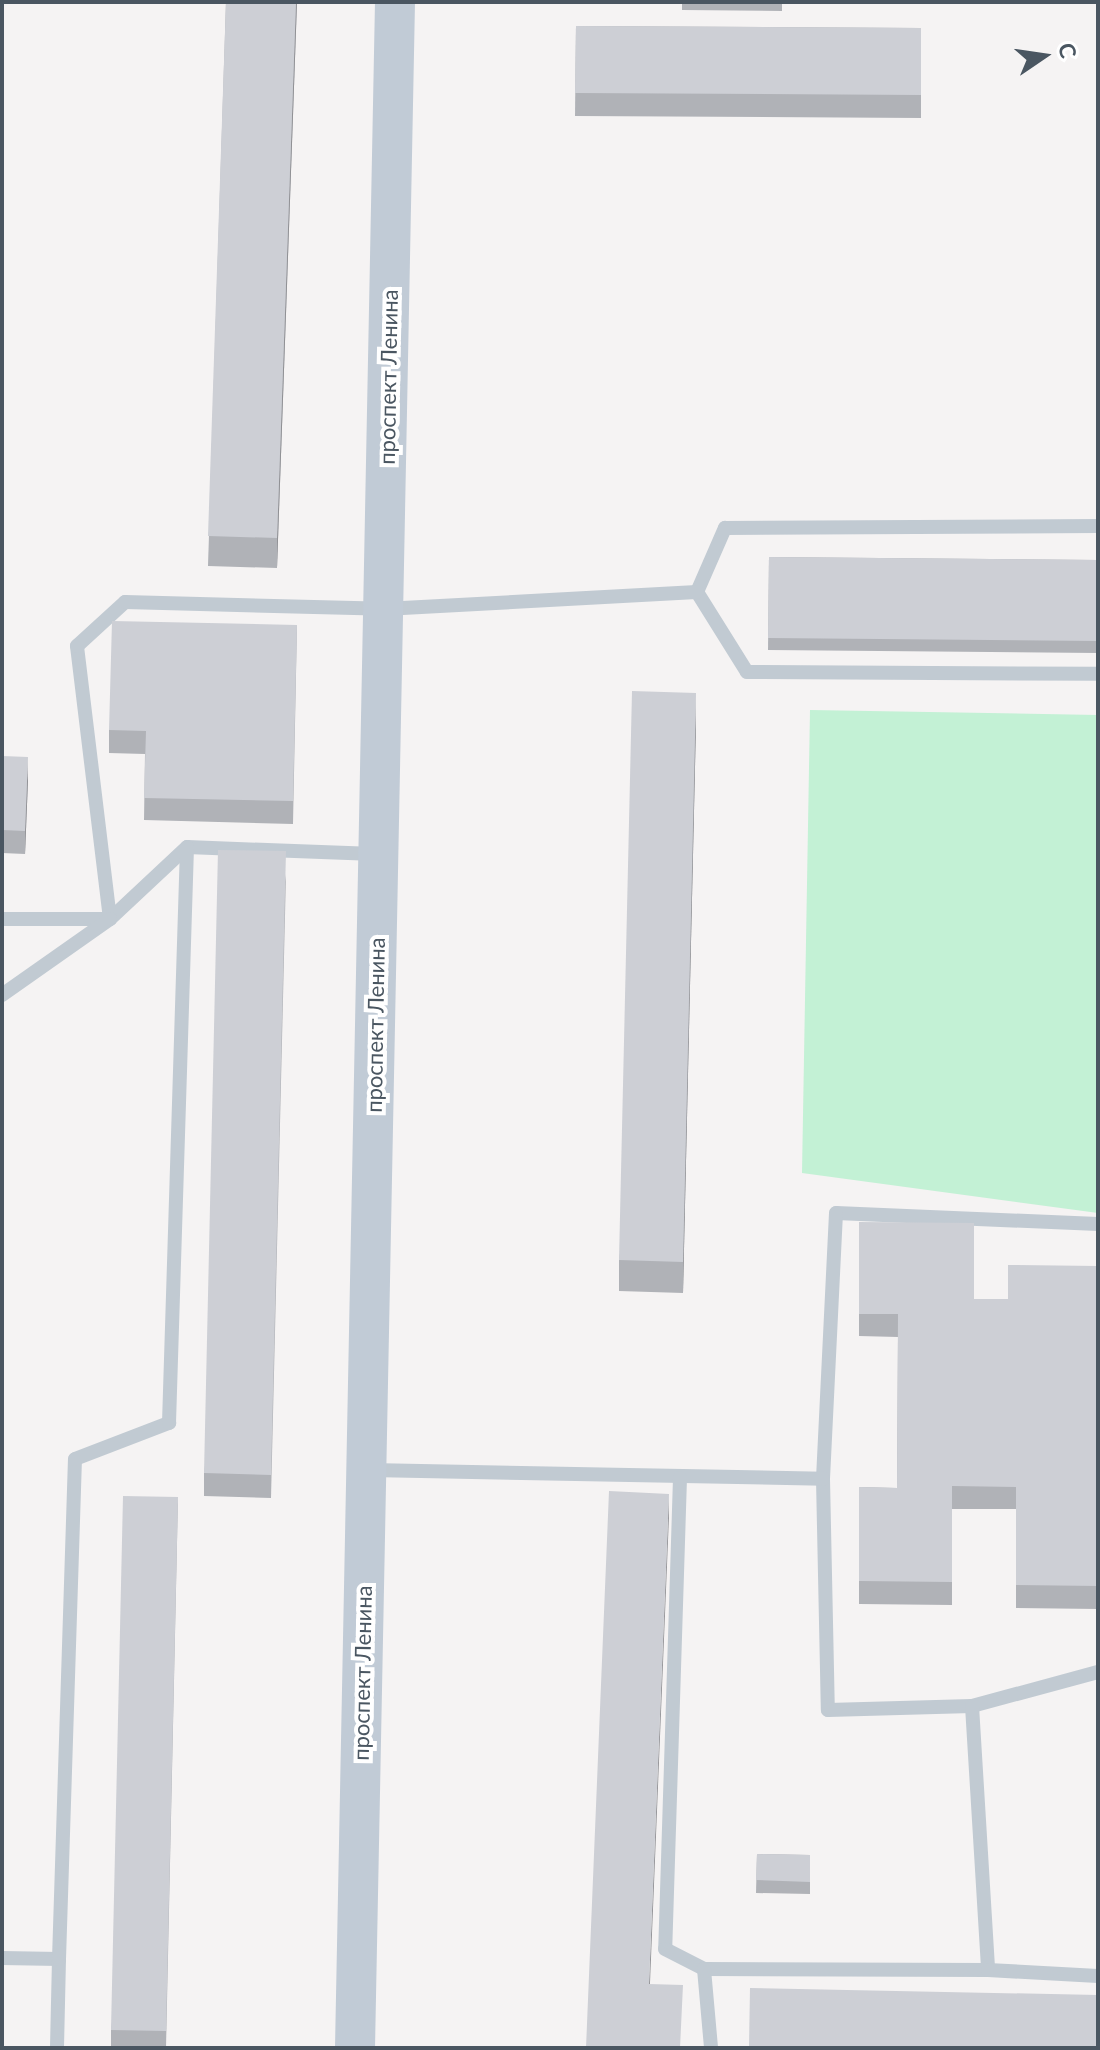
<!DOCTYPE html>
<meta charset="utf-8">
<style>
body{margin:0}
#map{position:relative;width:1100px;height:2050px;overflow:hidden;background:#f5f3f3;font-family:Lato,sans-serif}
div>[style]{position:absolute}
[style*='--x']{left:calc(var(--x)*1px);top:calc(var(--y)*1px);width:calc(var(--w)*1px);rotate:calc(var(--a)*1deg)}
.green>*{inset:0;background:#c3f1d5}
.lane>*{height:14px;margin:-7px;padding:0 7px;transform-origin:7px;border-radius:7px;background:#c1cad2}
.secondary>*{height:40px;margin:-20px;padding:0 20px;transform-origin:20px;border-radius:20px;background:#c1cbd6}
.wall>*{inset:0;background:#b0b2b7}
.shaded-wall>*{inset:0;background:#909195}
.building>*{inset:0;background:#cdcfd5}
span{translate:-50% -50%;white-space:nowrap;text-align:center;line-height:1.15;-webkit-text-stroke:8px #fff;paint-order:stroke}
.street-label{font-size:22px;color:#4a5661}
.frame{position:absolute;inset:0;border:4px solid #4a5661;pointer-events:none}
.north{position:absolute;left:1004px;top:16px;width:80px;height:80px;-webkit-text-stroke:6px #fff;paint-order:stroke;rotate:77deg;font-size:22px;font-weight:700;line-height:32px;text-align:center;color:#4a5661}
.north::after{content:'';display:block;margin:auto;width:28px;height:36px;background:#4a5661;clip-path:polygon(50% 0,100% 100%,50% 72%,0 100%)}
</style>
<div id="map">
<div class="green">
<i style="clip-path:polygon(810px 710px,1098px 715px,1098px 1213px,802px 1173px)"></i>
</div>
<div class="lane">
<i style="--x:697;--y:592;--w:94;--a:58"></i>
<i style="--x:747;--y:672;--w:351;--a:0.3"></i>
<i style="--x:697;--y:592;--w:70;--a:-66.4"></i>
<i style="--x:725;--y:528;--w:373;--a:-0.3"></i>
<i style="--x:375;--y:854;--w:188;--a:-177.9"></i>
<i style="--x:187;--y:847;--w:105;--a:136.9"></i>
<i style="--x:110;--y:919;--w:275;--a:-96.9"></i>
<i style="--x:77;--y:646;--w:65;--a:-42.5"></i>
<i style="--x:125;--y:602;--w:259;--a:1.5"></i>
<i style="--x:384;--y:609;--w:313;--a:-3.1"></i>
<i style="--x:2;--y:919;--w:108;--a:0"></i>
<i style="--x:2;--y:995;--w:132;--a:-35.1"></i>
<i style="--x:1098;--y:1224;--w:262;--a:-177.6"></i>
<i style="--x:836;--y:1213;--w:266;--a:92.8"></i>
<i style="--x:823;--y:1479;--w:231;--a:88.8"></i>
<i style="--x:828;--y:1710;--w:144;--a:-1.6"></i>
<i style="--x:972;--y:1706;--w:131;--a:-15.1"></i>
<i style="--x:370;--y:1470;--w:453;--a:1.1"></i>
<i style="--x:680;--y:1478;--w:471;--a:91.8"></i>
<i style="--x:665;--y:1949;--w:44;--a:27.1"></i>
<i style="--x:704;--y:1969;--w:284;--a:0.2"></i>
<i style="--x:972;--y:1706;--w:264;--a:86.5"></i>
<i style="--x:988;--y:1970;--w:110;--a:3.1"></i>
<i style="--x:2;--y:1958;--w:57;--a:1"></i>
<i style="--x:59;--y:1959;--w:89;--a:91.3"></i>
<i style="--x:59;--y:1959;--w:500;--a:-88.17"></i>
<i style="--x:75;--y:1459;--w:101;--a:-21"></i>
<i style="--x:169;--y:1423;--w:576;--a:-88.21"></i>
<i style="--x:704;--y:1969;--w:79;--a:84.9"></i>
</div>
<div class="secondary">
<i style="--x:355;--y:2048;--w:2046;--a:-88.88"></i>
</div>
<div class="wall">
<i style="clip-path:polygon(226px 2px,297px 2px,277px 568px,208px 566px)"></i>
<i style="clip-path:polygon(682px 2px,782px 2px,782px 11px,682px 10px)"></i>
<i style="clip-path:polygon(576px 26px,921px 28px,921px 118px,575px 116px)"></i>
<i style="clip-path:polygon(769px 557px,1098px 560px,1098px 653px,768px 650px)"></i>
<i style="clip-path:polygon(297px 625px,293px 824px,144px 820px,145px 754px,109px 753px,109px 730px)"></i>
<i style="clip-path:polygon(696px 723px,683px 1293px,619px 1291px,619px 1260px)"></i>
<i style="clip-path:polygon(2px 756px,28px 780px,25px 854px,2px 853px)"></i>
<i style="clip-path:polygon(286px 874px,271px 1498px,204px 1496px,204px 1473px)"></i>
<i style="clip-path:polygon(859px 1222px,974px 1299px,1008px 1299px,1098px 1266px,1098px 1609px,1016px 1608px,1016px 1509px,952px 1509px,952px 1605px,859px 1604px,859px 1487px,897px 1488px,898px 1337px,859px 1336px)"></i>
<i style="clip-path:polygon(178px 1497px,166px 2048px,111px 2048px,111px 2030px)"></i>
<i style="clip-path:polygon(757px 1854px,810px 1855px,810px 1894px,756px 1893px)"></i>
</div>
<div class="shaded-wall">
<i style="clip-path:polygon(296px 2px,297px 2px,277px 568px,277px 538px)"></i>
<i style="clip-path:polygon(696px 693px,696px 723px,683px 1293px,683px 1262px)"></i>
<i style="clip-path:polygon(28px 757px,28px 780px,25px 854px,25px 831px)"></i>
<i style="clip-path:polygon(669px 1494px,669px 1516px,649px 2007px,649px 1984px)"></i>
</div>
<div class="building">
<i style="clip-path:polygon(226px 2px,296px 2px,277px 538px,208px 536px)"></i>
<i style="clip-path:polygon(576px 26px,921px 28px,921px 95px,575px 93px)"></i>
<i style="clip-path:polygon(769px 557px,1098px 560px,1098px 641px,768px 638px)"></i>
<i style="clip-path:polygon(112px 621px,297px 625px,293px 801px,144px 798px,146px 731px,109px 730px)"></i>
<i style="clip-path:polygon(632px 691px,696px 693px,683px 1262px,619px 1260px)"></i>
<i style="clip-path:polygon(2px 756px,28px 757px,25px 831px,2px 830px)"></i>
<i style="clip-path:polygon(218px 850px,286px 851px,271px 1475px,204px 1473px)"></i>
<i style="clip-path:polygon(859px 1222px,974px 1223px,974px 1299px,1008px 1299px,1008px 1265px,1098px 1266px,1098px 1586px,1016px 1585px,1016px 1487px,952px 1486px,952px 1582px,859px 1581px,859px 1487px,897px 1488px,898px 1314px,859px 1314px)"></i>
<i style="clip-path:polygon(609px 1491px,669px 1494px,649px 1984px,683px 1985px,680px 2048px,586px 2048px)"></i>
<i style="clip-path:polygon(123px 1496px,178px 1497px,166px 2031px,111px 2030px)"></i>
<i style="clip-path:polygon(757px 1854px,810px 1855px,810px 1882px,756px 1880px)"></i>
<i style="clip-path:polygon(750px 1988px,1098px 1995px,1098px 2048px,749px 2048px)"></i>
</div>
<div class="street-label">
<span style="left:388px;top:377px;rotate:-89deg">проспект Ленина</span>
<span style="left:375px;top:1025px;rotate:-89deg">проспект Ленина</span>
<span style="left:362px;top:1673px;rotate:-89deg">проспект Ленина</span>
</div>
<div class="frame"></div>
<div class="north">С</div>
</div>
